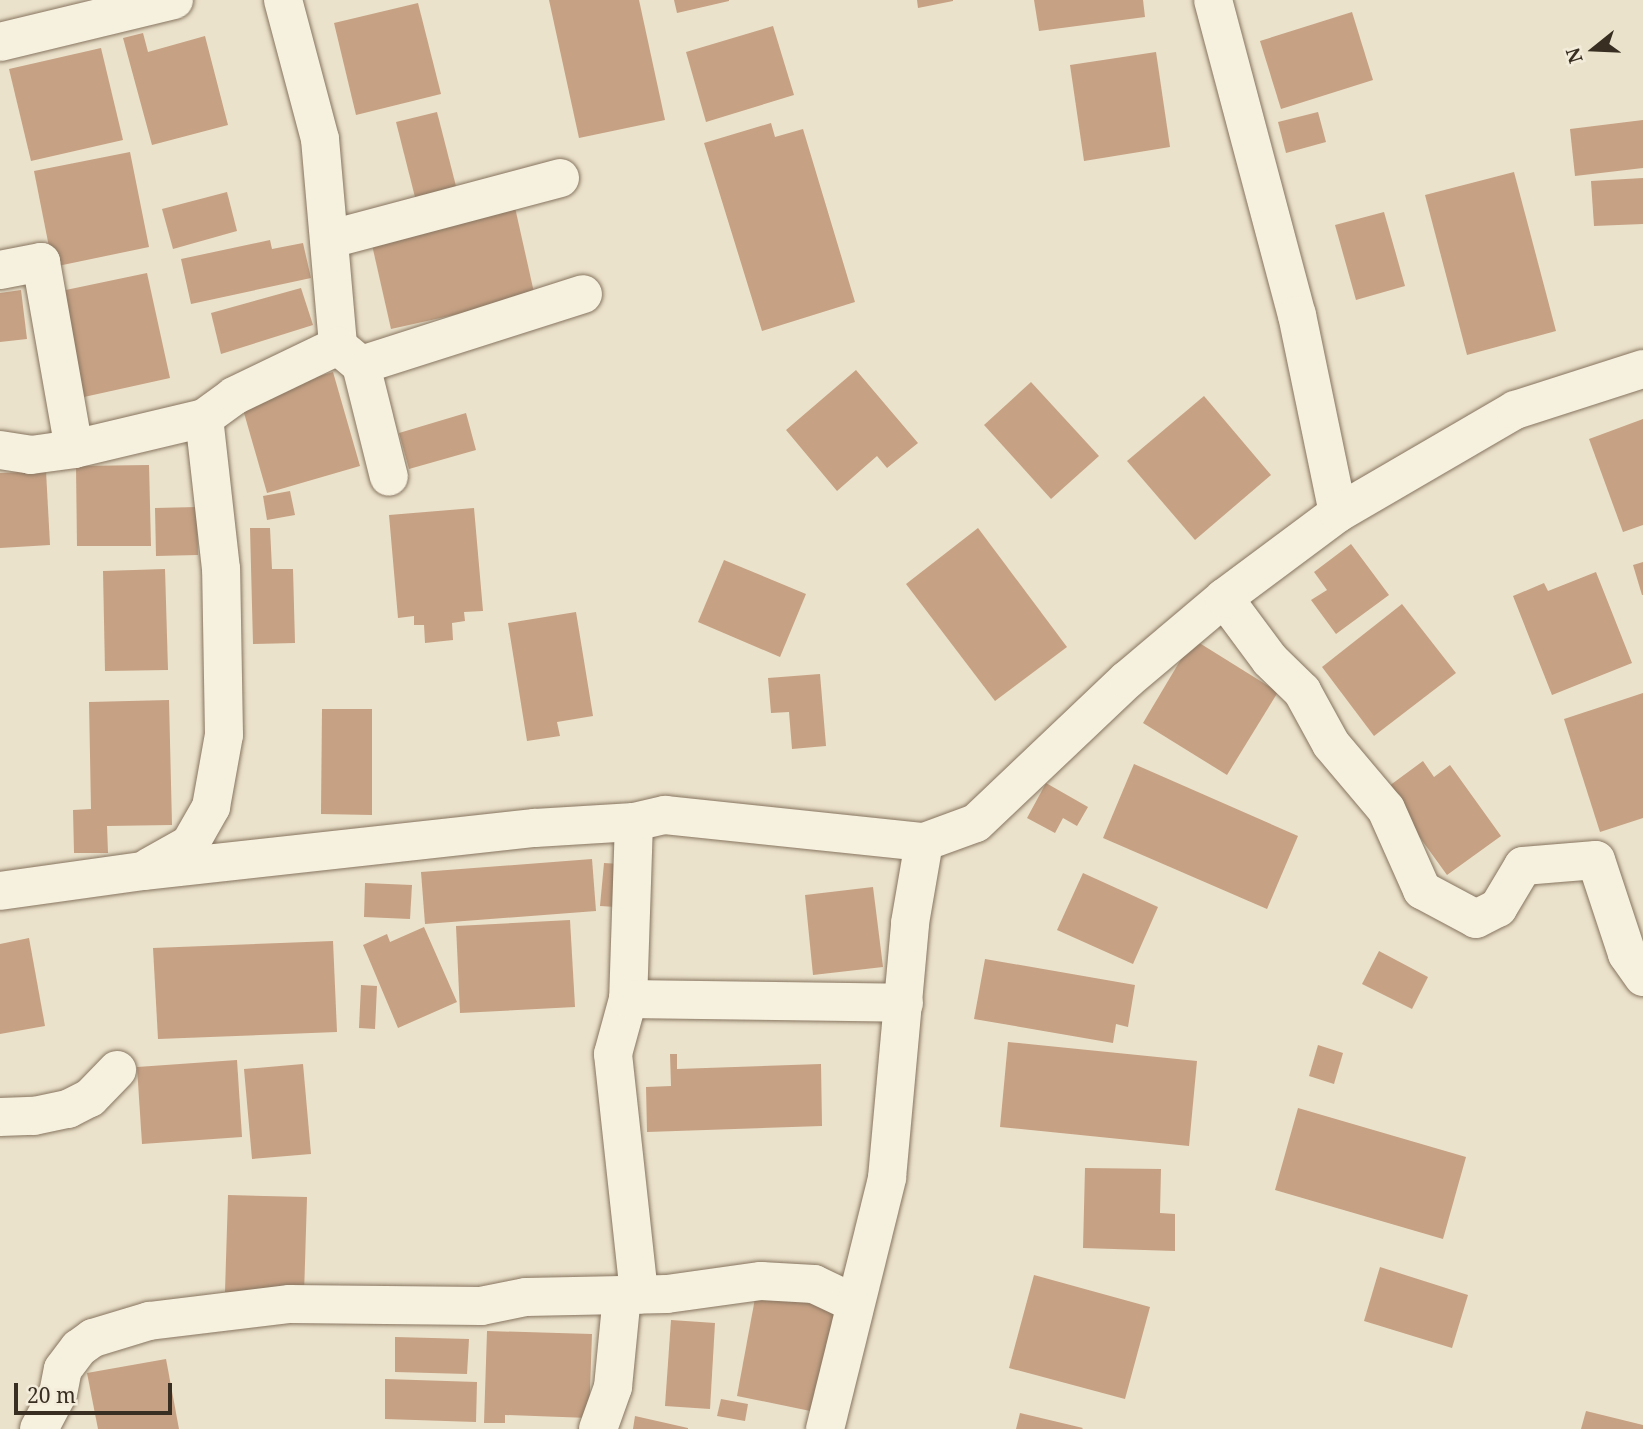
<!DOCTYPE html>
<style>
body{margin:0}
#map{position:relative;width:1643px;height:1429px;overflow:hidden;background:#ebe2cb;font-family:"Noto Serif",serif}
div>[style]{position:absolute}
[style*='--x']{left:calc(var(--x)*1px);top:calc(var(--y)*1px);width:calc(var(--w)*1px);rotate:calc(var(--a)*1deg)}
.building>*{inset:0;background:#c6a184}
.roads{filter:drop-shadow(0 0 2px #877560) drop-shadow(0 0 2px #877560)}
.street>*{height:38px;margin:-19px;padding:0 19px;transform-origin:19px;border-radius:19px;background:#f6f0de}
span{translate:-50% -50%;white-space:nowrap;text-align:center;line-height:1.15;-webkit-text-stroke:7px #f3ecda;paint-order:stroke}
.north{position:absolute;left:1559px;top:14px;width:70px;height:70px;-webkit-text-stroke:5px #f3ecda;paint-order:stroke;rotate:252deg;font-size:19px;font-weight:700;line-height:28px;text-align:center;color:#392e22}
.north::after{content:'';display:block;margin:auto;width:24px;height:32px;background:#392e22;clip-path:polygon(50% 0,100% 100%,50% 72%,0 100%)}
.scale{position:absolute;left:14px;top:1383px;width:158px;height:32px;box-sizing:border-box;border:4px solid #392e22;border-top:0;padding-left:9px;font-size:21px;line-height:24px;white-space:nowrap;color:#392e22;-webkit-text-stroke:5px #f3ecda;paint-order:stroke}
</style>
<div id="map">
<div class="building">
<i style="clip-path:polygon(549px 0,639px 0,665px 120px,579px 138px)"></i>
<i style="clip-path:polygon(674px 0,729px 0,729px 1px,677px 13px)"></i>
<i style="clip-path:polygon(917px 0,953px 0,953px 1px,918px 8px)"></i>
<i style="clip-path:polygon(1034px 0,1143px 0,1145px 17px,1039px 31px)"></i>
<i style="clip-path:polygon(418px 3px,441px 94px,356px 115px,334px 23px)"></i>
<i style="clip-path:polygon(1352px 12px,1373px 80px,1281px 109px,1260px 41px)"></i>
<i style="clip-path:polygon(773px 26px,794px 95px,706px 122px,686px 52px)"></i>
<i style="clip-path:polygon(143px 33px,148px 52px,205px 36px,228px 125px,152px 145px,123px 38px)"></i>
<i style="clip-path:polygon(101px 48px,123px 140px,31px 161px,9px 69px)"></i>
<i style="clip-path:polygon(1156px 52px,1170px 147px,1084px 161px,1070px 65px)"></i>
<i style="clip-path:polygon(437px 112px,458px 194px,417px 205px,396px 122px)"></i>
<i style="clip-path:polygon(1318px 112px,1326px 142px,1286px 153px,1278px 122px)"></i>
<i style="clip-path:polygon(1643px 120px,1643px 168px,1575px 176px,1570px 129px)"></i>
<i style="clip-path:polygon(771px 123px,775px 137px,803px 129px,855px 302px,762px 331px,704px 143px)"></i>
<i style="clip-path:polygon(130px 152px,149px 247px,53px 267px,34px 171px)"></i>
<i style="clip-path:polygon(1514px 172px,1556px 331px,1467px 355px,1425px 195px)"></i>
<i style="clip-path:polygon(1643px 178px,1643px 224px,1594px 226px,1591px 181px)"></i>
<i style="clip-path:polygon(227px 192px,237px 231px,173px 249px,162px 209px)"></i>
<i style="clip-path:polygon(514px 203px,535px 297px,391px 329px,370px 236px)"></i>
<i style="clip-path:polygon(1384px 212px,1405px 286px,1356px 300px,1335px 225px)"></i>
<i style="clip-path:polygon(270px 240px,272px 249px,303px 243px,311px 278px,191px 304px,181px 259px)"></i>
<i style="clip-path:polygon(147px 273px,170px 378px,84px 397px,61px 291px)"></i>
<i style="clip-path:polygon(301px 288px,313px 325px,221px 354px,211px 313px)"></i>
<i style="clip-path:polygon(21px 290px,27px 339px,0 342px,0 293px)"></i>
<i style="clip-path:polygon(856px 370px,918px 443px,887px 468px,877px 456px,837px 491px,786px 430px)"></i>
<i style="clip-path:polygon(333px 372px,360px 466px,267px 493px,240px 399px)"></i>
<i style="clip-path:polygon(1031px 382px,1099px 456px,1051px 499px,984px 425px)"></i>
<i style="clip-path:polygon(1204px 396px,1271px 475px,1195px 540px,1127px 461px)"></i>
<i style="clip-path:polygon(466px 413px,476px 450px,409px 469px,399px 433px)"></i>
<i style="clip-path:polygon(1643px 419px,1643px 525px,1623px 532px,1589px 439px)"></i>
<i style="clip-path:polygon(149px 465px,151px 546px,77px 546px,76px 466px)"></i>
<i style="clip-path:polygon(46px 471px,50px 545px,0 548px,0 473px)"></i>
<i style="clip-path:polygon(290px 491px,295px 515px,267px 520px,263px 496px)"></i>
<i style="clip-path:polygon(197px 507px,198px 555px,156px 556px,155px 508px)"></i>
<i style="clip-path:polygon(474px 508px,483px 611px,464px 612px,465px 621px,452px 623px,453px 640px,425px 643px,424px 625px,414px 625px,414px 616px,398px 618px,389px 515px)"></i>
<i style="clip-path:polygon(250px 528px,270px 528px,272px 569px,293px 569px,295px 643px,253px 644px)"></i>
<i style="clip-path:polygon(978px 528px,1067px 647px,995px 701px,906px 584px)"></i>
<i style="clip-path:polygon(1351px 544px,1389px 595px,1336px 634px,1311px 600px,1327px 590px,1314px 572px)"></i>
<i style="clip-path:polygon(724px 560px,806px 594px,780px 657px,698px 622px)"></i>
<i style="clip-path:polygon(1643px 562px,1643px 595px,1642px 595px,1633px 565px)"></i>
<i style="clip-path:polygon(165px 569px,168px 670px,105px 671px,103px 571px)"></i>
<i style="clip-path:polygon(1596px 572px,1632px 663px,1552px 695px,1513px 596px,1544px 583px,1548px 591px)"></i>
<i style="clip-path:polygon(1402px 604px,1456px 673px,1374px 736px,1322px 667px)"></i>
<i style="clip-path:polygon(576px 612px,593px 716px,557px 722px,560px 736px,527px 741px,508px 623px)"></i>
<i style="clip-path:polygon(1193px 639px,1278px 692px,1227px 775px,1143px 723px)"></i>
<i style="clip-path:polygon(820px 674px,826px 746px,792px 749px,789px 712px,771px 713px,768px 678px)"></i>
<i style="clip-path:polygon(1643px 693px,1643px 818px,1600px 832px,1564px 719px)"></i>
<i style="clip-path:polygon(169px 700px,172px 825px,107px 826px,108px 853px,74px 853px,73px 810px,91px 809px,89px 702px)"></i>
<i style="clip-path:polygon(322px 709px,372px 709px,372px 815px,321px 814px)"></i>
<i style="clip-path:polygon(1423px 761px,1434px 777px,1450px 765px,1501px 836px,1447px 875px,1385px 789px)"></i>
<i style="clip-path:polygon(1134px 764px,1298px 836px,1267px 909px,1103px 838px)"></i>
<i style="clip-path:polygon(1046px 783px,1088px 807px,1077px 826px,1063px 818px,1055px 833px,1027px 818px)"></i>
<i style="clip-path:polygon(592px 859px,596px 911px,425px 924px,421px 872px)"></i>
<i style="clip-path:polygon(604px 863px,620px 864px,616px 907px,600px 906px)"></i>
<i style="clip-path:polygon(1083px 873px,1158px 907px,1133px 964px,1057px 930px)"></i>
<i style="clip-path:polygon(365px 883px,412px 885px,410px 919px,364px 917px)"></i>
<i style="clip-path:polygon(873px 887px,883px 967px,813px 975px,805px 895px)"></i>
<i style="clip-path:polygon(570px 920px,575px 1007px,460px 1013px,456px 926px)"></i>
<i style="clip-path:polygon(424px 927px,457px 1002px,398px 1028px,363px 945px,387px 934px,390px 942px)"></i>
<i style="clip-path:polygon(29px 938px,45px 1026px,0 1034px,0 944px)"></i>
<i style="clip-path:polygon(333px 941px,337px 1032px,158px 1039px,153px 948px)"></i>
<i style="clip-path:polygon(1379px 951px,1428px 977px,1412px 1009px,1362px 984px)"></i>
<i style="clip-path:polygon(985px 959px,1135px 985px,1128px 1027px,1116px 1024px,1113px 1043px,974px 1019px)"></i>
<i style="clip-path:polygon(361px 985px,377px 986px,375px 1029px,359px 1028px)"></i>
<i style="clip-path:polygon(1008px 1042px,1197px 1061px,1189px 1146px,1000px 1127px)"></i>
<i style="clip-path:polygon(1318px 1045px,1343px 1053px,1334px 1084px,1309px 1076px)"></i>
<i style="clip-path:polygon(670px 1054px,677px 1054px,677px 1069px,821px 1064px,822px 1126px,647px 1132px,646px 1087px,671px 1086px)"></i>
<i style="clip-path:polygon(237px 1060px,242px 1137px,142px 1144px,137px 1067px)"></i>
<i style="clip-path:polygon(303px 1064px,311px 1154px,252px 1159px,244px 1069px)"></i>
<i style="clip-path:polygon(1298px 1108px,1466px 1157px,1443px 1239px,1275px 1190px)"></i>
<i style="clip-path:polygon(1085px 1168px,1161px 1169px,1160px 1213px,1175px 1214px,1175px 1251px,1083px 1248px)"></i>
<i style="clip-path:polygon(228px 1195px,307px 1197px,304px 1295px,225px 1292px)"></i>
<i style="clip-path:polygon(1380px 1267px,1468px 1295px,1452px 1348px,1364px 1321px)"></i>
<i style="clip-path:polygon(1034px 1275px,1150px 1307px,1125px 1399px,1009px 1368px)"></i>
<i style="clip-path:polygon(756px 1293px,839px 1309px,820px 1413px,737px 1396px)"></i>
<i style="clip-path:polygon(671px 1320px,715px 1323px,710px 1409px,665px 1406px)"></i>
<i style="clip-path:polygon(487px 1331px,592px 1334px,589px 1418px,505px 1415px,505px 1423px,484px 1423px)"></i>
<i style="clip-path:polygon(395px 1337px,469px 1339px,467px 1374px,395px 1372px)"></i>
<i style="clip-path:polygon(166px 1359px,179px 1429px,98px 1429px,87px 1373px)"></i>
<i style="clip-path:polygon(385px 1379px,477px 1382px,476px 1422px,385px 1419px)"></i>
<i style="clip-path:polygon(721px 1399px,748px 1404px,745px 1421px,717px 1416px)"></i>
<i style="clip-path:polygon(1586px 1411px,1643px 1425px,1643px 1429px,1581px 1429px)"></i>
<i style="clip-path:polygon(1020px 1413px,1083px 1428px,1082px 1429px,1016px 1429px)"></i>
<i style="clip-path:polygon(635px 1416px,688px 1428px,688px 1429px,633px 1429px)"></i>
</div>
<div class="roads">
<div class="street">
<i style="--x:283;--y:0;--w:144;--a:75.1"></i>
<i style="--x:320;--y:139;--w:208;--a:85"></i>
<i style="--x:338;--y:346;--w:30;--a:40"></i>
<i style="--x:361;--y:365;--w:115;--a:76"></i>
<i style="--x:1213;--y:0;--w:326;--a:75.1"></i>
<i style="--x:1297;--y:315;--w:202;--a:78.3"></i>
<i style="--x:0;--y:42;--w:179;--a:-13.6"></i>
<i style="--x:331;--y:239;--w:237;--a:-14.9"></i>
<i style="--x:0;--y:270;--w:42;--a:-11"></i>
<i style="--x:41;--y:262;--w:190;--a:80"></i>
<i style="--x:361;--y:365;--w:233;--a:-17.7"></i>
<i style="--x:0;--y:450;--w:31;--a:9"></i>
<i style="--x:31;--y:455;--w:43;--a:-7.9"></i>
<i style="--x:74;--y:449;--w:134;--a:-13.4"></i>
<i style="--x:204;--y:418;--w:37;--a:-36"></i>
<i style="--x:234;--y:396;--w:115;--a:-25.7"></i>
<i style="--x:1224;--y:598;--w:77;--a:53.4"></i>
<i style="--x:1270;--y:660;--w:45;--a:44.1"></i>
<i style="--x:1302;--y:691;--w:60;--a:61.3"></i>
<i style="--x:1331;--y:744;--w:85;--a:49.8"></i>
<i style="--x:1386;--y:809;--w:89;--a:66"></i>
<i style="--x:1422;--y:890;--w:61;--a:28.2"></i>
<i style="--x:1476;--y:919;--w:25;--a:-27"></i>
<i style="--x:1498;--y:908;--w:49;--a:-59.2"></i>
<i style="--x:1523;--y:866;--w:73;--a:-4.7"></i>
<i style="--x:1596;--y:860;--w:99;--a:71.7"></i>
<i style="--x:1627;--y:954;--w:28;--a:55"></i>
<i style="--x:634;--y:822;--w:177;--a:91.9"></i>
<i style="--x:628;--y:999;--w:57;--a:105.3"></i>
<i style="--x:613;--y:1054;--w:242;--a:83.8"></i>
<i style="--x:149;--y:867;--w:47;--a:-29.3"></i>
<i style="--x:190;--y:844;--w:43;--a:-60.4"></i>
<i style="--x:211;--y:807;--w:73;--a:-79.8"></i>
<i style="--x:224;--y:735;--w:166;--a:-91"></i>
<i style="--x:221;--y:569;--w:152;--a:-96.4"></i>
<i style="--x:0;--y:891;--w:144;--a:-8"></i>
<i style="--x:143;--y:871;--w:394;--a:-6.3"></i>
<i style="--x:535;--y:828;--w:99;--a:-3.5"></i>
<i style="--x:634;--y:822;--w:32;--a:-13"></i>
<i style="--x:665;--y:815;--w:260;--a:6"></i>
<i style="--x:628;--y:999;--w:276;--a:0.8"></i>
<i style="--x:0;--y:1117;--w:34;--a:-2"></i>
<i style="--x:34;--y:1116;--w:35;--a:-12"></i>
<i style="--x:68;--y:1109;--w:25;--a:-27"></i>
<i style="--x:90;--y:1098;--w:39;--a:-46"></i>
<i style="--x:39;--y:1429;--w:40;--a:-62"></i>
<i style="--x:58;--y:1394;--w:25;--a:-79"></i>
<i style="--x:63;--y:1369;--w:26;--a:-53"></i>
<i style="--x:79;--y:1348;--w:17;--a:-36"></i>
<i style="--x:93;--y:1338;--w:59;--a:-16.9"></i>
<i style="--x:149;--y:1321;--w:142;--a:-6.9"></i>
<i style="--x:290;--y:1304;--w:191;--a:0.6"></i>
<i style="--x:481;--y:1306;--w:46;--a:-11.3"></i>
<i style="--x:526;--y:1297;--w:96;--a:-1.2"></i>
<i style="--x:598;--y:1429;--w:45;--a:-70.3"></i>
<i style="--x:613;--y:1387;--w:92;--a:-84.4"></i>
<i style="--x:622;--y:1295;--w:45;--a:-1.3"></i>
<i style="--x:667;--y:1294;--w:95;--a:-7.9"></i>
<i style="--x:761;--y:1281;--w:53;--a:3.2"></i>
<i style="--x:814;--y:1284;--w:44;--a:25.4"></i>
<i style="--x:825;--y:1429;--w:259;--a:-76.1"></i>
<i style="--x:887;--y:1178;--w:256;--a:-84.8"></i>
<i style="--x:910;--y:923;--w:82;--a:-80.2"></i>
<i style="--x:924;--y:842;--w:55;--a:-20.1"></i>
<i style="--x:976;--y:823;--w:209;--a:-43.5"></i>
<i style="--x:1128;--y:679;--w:126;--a:-40.2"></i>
<i style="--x:1224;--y:598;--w:142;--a:-36.7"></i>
<i style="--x:1338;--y:513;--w:205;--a:-30.2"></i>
<i style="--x:1515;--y:410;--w:134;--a:-17.8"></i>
</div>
</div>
<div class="north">N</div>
<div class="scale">20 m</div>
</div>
